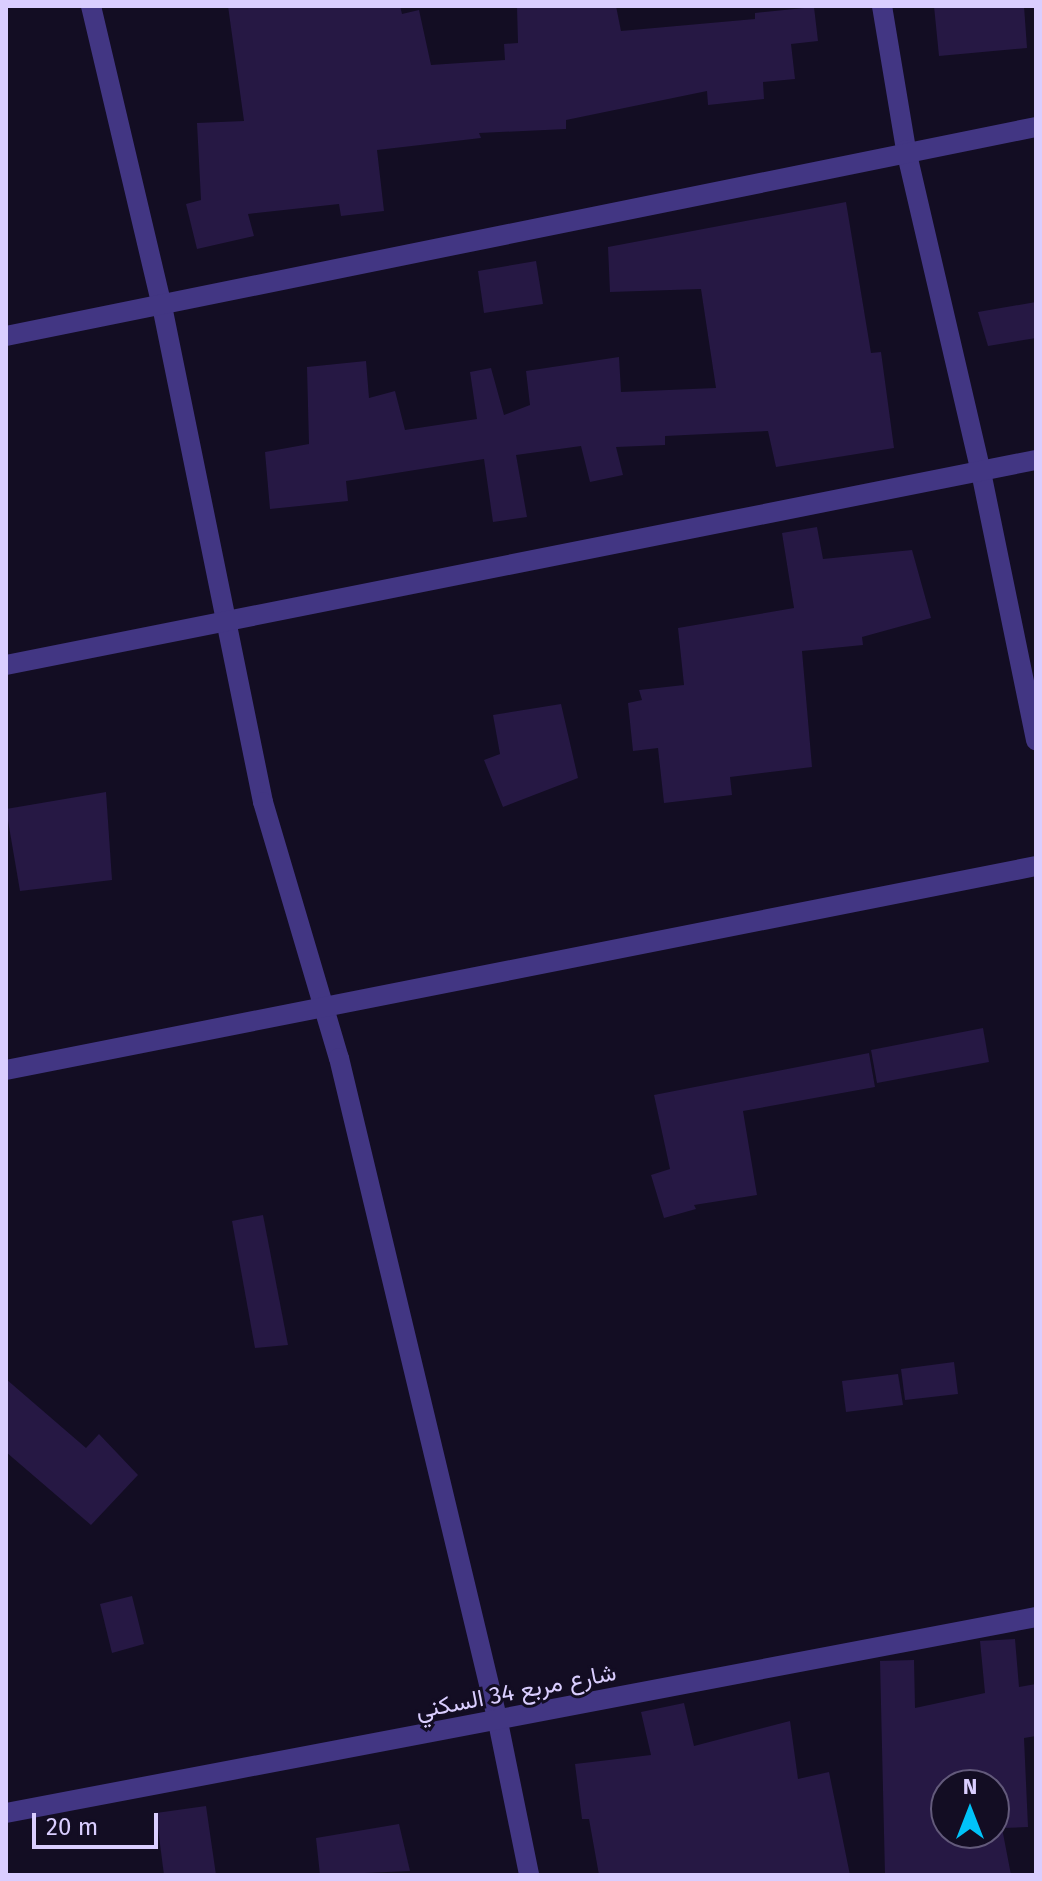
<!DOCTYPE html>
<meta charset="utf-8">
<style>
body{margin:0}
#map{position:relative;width:1042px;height:1881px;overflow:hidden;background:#130d23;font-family:"Fira Sans",Vazirmatn,sans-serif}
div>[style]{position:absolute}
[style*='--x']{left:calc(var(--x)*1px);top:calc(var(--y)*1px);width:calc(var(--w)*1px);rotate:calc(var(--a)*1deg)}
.building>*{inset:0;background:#261844}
.minor>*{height:20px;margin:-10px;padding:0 10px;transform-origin:10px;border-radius:10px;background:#423683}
span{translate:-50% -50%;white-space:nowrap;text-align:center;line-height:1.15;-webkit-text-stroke:6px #130d23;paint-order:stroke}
.street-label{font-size:24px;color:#daceff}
.frame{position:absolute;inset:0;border:8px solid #daceff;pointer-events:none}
.north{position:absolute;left:930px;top:1769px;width:80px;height:80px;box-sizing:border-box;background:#130d23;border:2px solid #635a7b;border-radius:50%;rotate:0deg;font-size:22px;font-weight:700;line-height:32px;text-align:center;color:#daceff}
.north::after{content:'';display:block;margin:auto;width:28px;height:36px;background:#00c3f9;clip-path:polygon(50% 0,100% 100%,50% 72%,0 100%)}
.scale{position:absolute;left:32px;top:1813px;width:126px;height:36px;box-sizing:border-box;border:4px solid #daceff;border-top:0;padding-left:10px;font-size:24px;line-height:28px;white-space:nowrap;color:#daceff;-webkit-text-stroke:6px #130d23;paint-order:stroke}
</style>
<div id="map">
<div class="building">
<i style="clip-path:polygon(228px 6px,400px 6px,402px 14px,419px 10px,431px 65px,505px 60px,504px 44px,518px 43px,517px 6px,616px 6px,621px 31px,755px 19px,755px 13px,814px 7px,818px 41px,791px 44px,795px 79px,763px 82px,764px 99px,708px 105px,707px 91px,566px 120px,566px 129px,479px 133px,481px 138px,377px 150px,384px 211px,341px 216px,339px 204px,248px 214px,254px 236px,197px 249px,186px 204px,201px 200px,197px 123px,244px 121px)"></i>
<i style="clip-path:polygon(934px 6px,1024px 6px,1027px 48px,939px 56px)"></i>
<i style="clip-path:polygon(846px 202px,871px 353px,881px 352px,894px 448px,776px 467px,768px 431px,665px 436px,665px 445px,616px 447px,623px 475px,590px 482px,581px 446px,516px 455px,527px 517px,493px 522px,484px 459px,346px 481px,348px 501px,270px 509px,265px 452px,309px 444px,307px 367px,366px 361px,369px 398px,395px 391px,405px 430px,477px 419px,470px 372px,491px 368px,504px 415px,530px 405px,526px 371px,619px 357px,621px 392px,716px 388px,701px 289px,610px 292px,608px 247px)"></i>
<i style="clip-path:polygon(536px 261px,543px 304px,484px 313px,478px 271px)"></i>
<i style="clip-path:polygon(1036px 302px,1036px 338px,988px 346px,978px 312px)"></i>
<i style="clip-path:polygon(817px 527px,823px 559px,912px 550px,931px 618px,862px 637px,863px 645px,802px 651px,812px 767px,730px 777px,732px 795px,664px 803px,658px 748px,633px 751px,628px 703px,642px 700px,639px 690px,684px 685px,678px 628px,794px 608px,782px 533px)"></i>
<i style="clip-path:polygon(561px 704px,578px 778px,503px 807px,484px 760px,500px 754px,493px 715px)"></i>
<i style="clip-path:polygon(106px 792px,112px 880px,20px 891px,6px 809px)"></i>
<i style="clip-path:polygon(983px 1028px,989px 1062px,877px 1083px,871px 1050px)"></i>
<i style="clip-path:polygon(869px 1053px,875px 1087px,743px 1111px,757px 1195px,694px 1205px,696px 1209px,664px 1218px,651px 1175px,670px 1169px,654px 1095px)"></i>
<i style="clip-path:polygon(263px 1215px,288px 1345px,255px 1348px,232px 1221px)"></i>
<i style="clip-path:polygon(954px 1362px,958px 1394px,905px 1400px,901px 1369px)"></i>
<i style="clip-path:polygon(898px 1374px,903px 1405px,846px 1412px,842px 1381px)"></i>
<i style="clip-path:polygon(6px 1379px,86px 1448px,99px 1434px,138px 1475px,91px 1525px,6px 1452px)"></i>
<i style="clip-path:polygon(132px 1596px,144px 1644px,112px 1653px,100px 1604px)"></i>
<i style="clip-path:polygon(evenodd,1015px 1639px,1019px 1687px,1036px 1684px,1036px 1736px,1024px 1738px,1028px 1827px,1002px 1828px,1011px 1875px,885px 1875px,880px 1661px,914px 1660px,915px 1708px,985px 1693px,980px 1641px,1015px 1639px,946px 1785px,994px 1785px,994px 1833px,946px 1833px,946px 1785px)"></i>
<i style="clip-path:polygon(684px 1703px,694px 1746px,790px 1721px,798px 1779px,829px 1772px,850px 1875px,599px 1875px,589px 1819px,582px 1819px,575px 1764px,651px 1755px,641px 1712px)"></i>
<i style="clip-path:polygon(206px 1806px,216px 1875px,164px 1875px,156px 1813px)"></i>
<i style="clip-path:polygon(399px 1824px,410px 1871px,320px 1875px,316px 1838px)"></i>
</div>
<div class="minor">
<i style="--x:91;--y:6;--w:308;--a:76.7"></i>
<i style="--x:162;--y:306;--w:506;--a:78.49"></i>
<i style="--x:263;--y:802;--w:267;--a:73.5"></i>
<i style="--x:339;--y:1058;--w:683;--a:76.53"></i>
<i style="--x:498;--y:1722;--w:156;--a:78.5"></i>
<i style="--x:882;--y:6;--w:146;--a:80.5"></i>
<i style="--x:906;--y:150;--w:331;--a:76.9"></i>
<i style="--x:981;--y:472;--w:274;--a:78.4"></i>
<i style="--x:6;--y:336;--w:1051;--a:-11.47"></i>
<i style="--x:6;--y:665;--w:1050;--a:-11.26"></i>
<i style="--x:6;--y:1070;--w:1050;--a:-11.2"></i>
<i style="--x:6;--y:1813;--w:1048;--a:-10.77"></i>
</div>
<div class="street-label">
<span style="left:516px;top:1692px;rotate:-11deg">شارع مربع 34 السكني</span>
</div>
<div class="frame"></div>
<div class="north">N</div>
<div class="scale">20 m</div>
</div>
